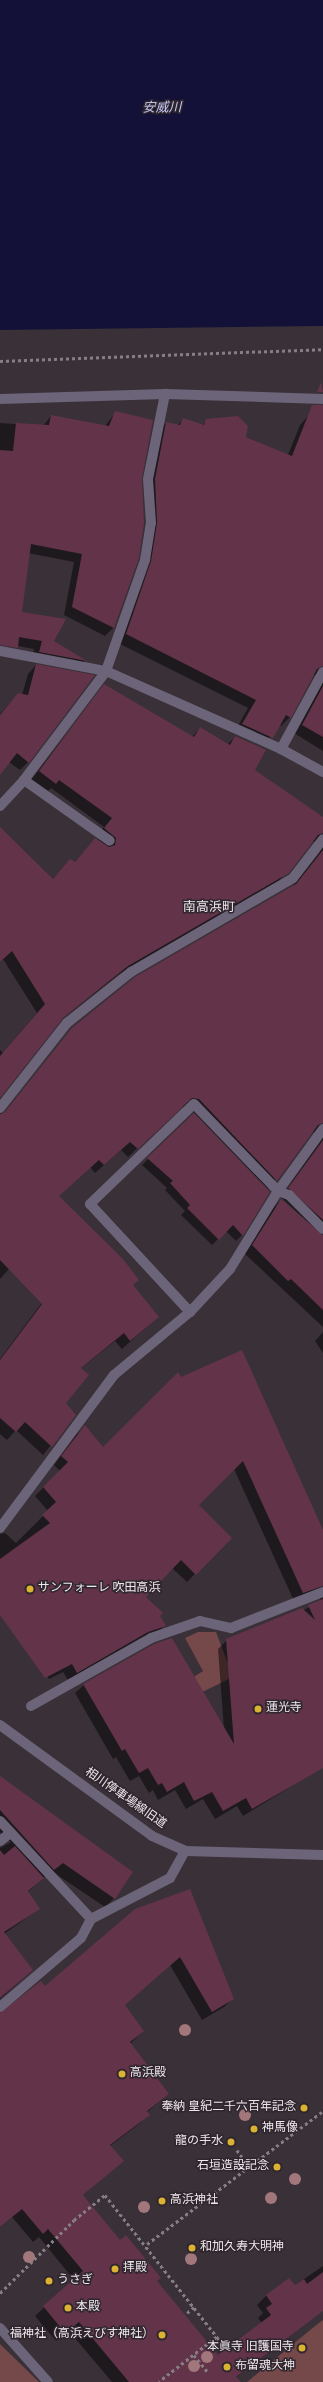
<!DOCTYPE html>
<meta charset="utf-8">
<style>
body{margin:0}
#map{position:relative;width:323px;height:2382px;overflow:hidden;background:#393038;font-family:Overpass,"Noto Sans JP",sans-serif}
div>[style]{position:absolute}
[style*='--x']{left:calc(var(--x)*1px);top:calc(var(--y)*1px);width:calc(var(--w)*1px);rotate:calc(var(--a)*1deg)}
.green>*{inset:0;background:#75484a}
.water>*{inset:0;background:#131138}
.shadow>*{inset:0;background:#0007}
.building>*{inset:0;background:#633449}
.path>*{height:2.5px;margin-top:-1.25px;transform-origin:0;background:repeating-linear-gradient(90deg,#867e85 0 3px,transparent 0 6px)}
.service>*{height:10px;margin:-5px;padding:0 5px;transform-origin:5px;border-radius:5px;background:#6c6478}
.minor>*{height:10px;margin:-5px;padding:0 5px;transform-origin:5px;border-radius:5px;background:#6c6478}
.tertiary>*{height:10px;margin:-5px;padding:0 5px;transform-origin:5px;border-radius:5px;background:#6c6478}
.trees>*{width:12px;height:12px;margin:-6px;border-radius:50%;background:#a2777c}
.dots>*{width:11px;height:11px;translate:-50% -50%;box-sizing:border-box;border:2px solid #2f262e;border-radius:50%}
span{translate:-50% -50%;white-space:nowrap;text-align:center;line-height:1.15;-webkit-text-stroke:3px #2f262e;paint-order:stroke}
.poi-label{font-size:12px;color:#eee8ed}
.left{translate:0 -50%;text-align:left}
.right{translate:-100% -50%;text-align:right}
.street-label{font-size:12px;color:#eee8ed}
.water-label{font-size:13px;color:#c4c9f5;font-style:italic}
.neighbourhood-label{font-size:13px;color:#eee8ed}
</style>
<div id="map">
<div class="green">
<i style="clip-path:polygon(198px 1632px,216px 1632px,233px 1677px,192px 1697px,186px 1682px,203px 1671px,185px 1638px)"></i>
<i style="clip-path:polygon(323px 2320px,323px 2382px,247px 2382px,315px 2326px)"></i>
<i style="clip-path:polygon(0 2344px,39px 2382px,0 2382px)"></i>
</div>
<div class="water">
<i style="clip-path:polygon(0 0,323px 0,323px 326px,0 330px)"></i>
</div>
<div class="shadow">
<i style="clip-path:polygon(116px 412px,113px 628px,105px 636px,64px 615px,74px 562px,28px 553px,21px 613px,52px 642px,85px 661px,77px 669px,32px 660px,34px 649px,2px 643px,0 638px,0 423px,43px 426px,51px 416px,105px 426px)"></i>
<i style="clip-path:polygon(308px 416px,323px 417px,323px 751px,294px 733px,318px 674px,312px 676px,290px 717px,281px 726px,279px 724px,263px 746px,234px 733px,248px 708px,118px 643px,149px 532px,146px 489px,158px 432px,166px 423px,177px 426px,184px 419px,202px 426px,207px 420px,288px 455px,300px 425px)"></i>
<i style="clip-path:polygon(36px 665px,28px 762px,20px 770px,9px 762px,0 773px,0 714px,18px 694px,22px 695px,28px 674px)"></i>
<i style="clip-path:polygon(105px 685px,192px 737px,200px 728px,228px 744px,235px 737px,254px 770px,323px 819px,323px 1327px,245px 1254px,272px 1209px,281px 1200px,319px 1233px,281px 1197px,320px 1142px,318px 1131px,311px 1133px,268px 1189px,190px 1108px,180px 1107px,128px 1157px,121px 1150px,95px 1173px,90px 1167px,58px 1196px,66px 1205px,0 1279px,0 1113px,3px 1113px,1px 1115px,293px 886px,320px 852px,321px 845px,313px 841px,279px 881px,118px 975px,58px 1022px,0 1096px,0 1050px,3px 1053px,37px 1013px,3px 959px,0 962px,0 829px,53px 879px,70px 860px,74px 863px,87px 848px,104px 845px,96px 837px,104px 827px,51px 788px,47px 792px,31px 780px)"></i>
<i style="clip-path:polygon(194px 1115px,242px 1235px,236px 1241px,226px 1231px,212px 1245px,181px 1215px,185px 1211px,165px 1190px,167px 1188px,142px 1165px)"></i>
<i style="clip-path:polygon(87px 1242px,132px 1285px,158px 1317px,122px 1349px,115px 1341px,80px 1369px,65px 1403px,75px 1415px,43px 1455px,16px 1430px,7px 1440px,0 1434px,0 1359px)"></i>
<i style="clip-path:polygon(323px 1332px,323px 1353px,315px 1341px)"></i>
<i style="clip-path:polygon(177px 1373px,323px 1533px,323px 1767px,243px 1816px,237px 1806px,215px 1819px,203px 1799px,186px 1809px,175px 1790px,158px 1800px,153px 1790px,149px 1793px,139px 1776px,130px 1781px,116px 1757px,113px 1759px,75px 1693px,84px 1685px,224px 1729px,218px 1649px,227px 1640px,304px 1610px,321px 1601px,319px 1596px,294px 1601px,234px 1469px,198px 1505px,230px 1538px,187px 1582px,172px 1568px,144px 1597px,164px 1626px,156px 1634px,68px 1680px,63px 1672px,49px 1679px,0 1595px,0 1534px,5px 1533px,16px 1543px,48px 1511px,35px 1496px,60px 1471px,54px 1465px,76px 1435px,85px 1427px,103px 1449px)"></i>
<i style="clip-path:polygon(0 1777px,114px 1898px,105px 1907px,53px 1872px,44px 1877px,28px 1892px,39px 1909px,4px 1934px,32px 1970px,0 1999px,0 1848px,11px 1842px,0 1832px)"></i>
<i style="clip-path:polygon(136px 1910px,233px 1998px,224px 2007px,202px 2020px,170px 1965px,124px 2005px,143px 2031px,130px 2044px,168px 2094px,146px 2113px,148px 2115px,139px 2124px,110px 2146px,122px 2161px,82px 2196px,218px 2356px,262px 2323px,258px 2318px,263px 2313px,257px 2305px,266px 2296px,289px 2279px,294px 2286px,323px 2266px,323px 2310px,230px 2382px,112px 2382px,69px 2331px,56px 2341px,35px 2316px,74px 2280px,39px 2237px,33px 2242px,12px 2217px,0 2227px,0 2014px,45px 1987px)"></i>
</div>
<div class="building">
<i style="clip-path:polygon(321px 382px,323px 392px,317px 392px)"></i>
<i style="clip-path:polygon(312px 405px,323px 405px,323px 666px,317px 669px,291px 718px,286px 715px,273px 738px,242px 724px,256px 700px,126px 634px,151px 561px,157px 523px,155px 479px,166px 422px,180px 425px,183px 418px,204px 425px,206px 419px,238px 416px,248px 426px,246px 437px,292px 456px)"></i>
<i style="clip-path:polygon(115px 411px,153px 420px,142px 478px,144px 523px,139px 558px,114px 628px,72px 607px,82px 554px,31px 544px,22px 612px,66px 619px,54px 641px,87px 661px,39px 652px,42px 641px,19px 637px,18px 648px,0 645px,0 450px,13px 451px,16px 423px,49px 425px,51px 415px,109px 426px)"></i>
<i style="clip-path:polygon(36px 664px,95px 675px,29px 763px,17px 753px,0 775px,0 715px,18px 693px,28px 695px)"></i>
<i style="clip-path:polygon(104px 684px,194px 737px,200px 727px,230px 745px,235px 736px,266px 750px,255px 770px,323px 817px,323px 833px,318px 835px,289px 873px,128px 966px,63px 1018px,0 1098px,0 1056px,45px 1004px,12px 951px,0 962px,0 827px,53px 879px,70px 859px,75px 862px,95px 838px,109px 847px,115px 845px,116px 838px,104px 828px,112px 818px,59px 780px,56px 784px,39px 771px)"></i>
<i style="clip-path:polygon(323px 686px,323px 737px,302px 725px)"></i>
<i style="clip-path:polygon(323px 850px,323px 1123px,318px 1125px,277px 1181px,199px 1099px,192px 1098px,138px 1149px,130px 1142px,104px 1165px,99px 1160px,59px 1196px,123px 1259px,139px 1280px,133px 1285px,159px 1317px,130px 1341px,124px 1333px,81px 1368px,89px 1375px,66px 1403px,76px 1415px,52px 1447px,25px 1422px,16px 1432px,0 1418px,0 1360px,42px 1304px,0 1260px,0 1114px,5px 1112px,72px 1028px,135px 977px,296px 884px)"></i>
<i style="clip-path:polygon(194px 1113px,270px 1192px,243px 1236px,233px 1225px,219px 1240px,187px 1208px,190px 1205px,170px 1183px,173px 1181px,147px 1158px)"></i>
<i style="clip-path:polygon(323px 1140px,323px 1220px,288px 1188px)"></i>
<i style="clip-path:polygon(281px 1199px,323px 1235px,323px 1310px,291px 1279px,288px 1281px,252px 1245px)"></i>
<i style="clip-path:polygon(242px 1350px,323px 1530px,323px 1586px,303px 1593px,243px 1461px,199px 1505px,232px 1538px,196px 1575px,181px 1560px,146px 1597px,163px 1613px,160px 1616px,166px 1626px,148px 1632px,77px 1673px,72px 1664px,45px 1678px,0 1615px,0 1559px,50px 1523px,42px 1515px,56px 1502px,43px 1487px,68px 1462px,61px 1456px,85px 1425px,103px 1447px,178px 1372px,181px 1377px)"></i>
<i style="clip-path:polygon(323px 1599px,323px 1768px,252px 1809px,246px 1798px,223px 1811px,212px 1792px,194px 1801px,184px 1782px,167px 1792px,162px 1783px,158px 1785px,148px 1768px,139px 1773px,125px 1749px,122px 1751px,83px 1684px,154px 1644px,172px 1638px,234px 1744px,226px 1639px,302px 1608px,315px 1620px,308px 1605px)"></i>
<i style="clip-path:polygon(0 1776px,133px 1872px,115px 1899px,63px 1863px,54px 1870px,0 1810px)"></i>
<i style="clip-path:polygon(15px 1846px,44px 1878px,28px 1891px,40px 1909px,4px 1932px,33px 1970px,0 1998px,0 1850px,4px 1855px)"></i>
<i style="clip-path:polygon(190px 1889px,234px 1999px,212px 2012px,180px 1957px,125px 2005px,144px 2031px,130px 2042px,169px 2094px,147px 2111px,150px 2115px,110px 2145px,124px 2161px,83px 2195px,120px 2240px,126px 2235px,161px 2278px,157px 2281px,218px 2355px,271px 2315px,266px 2308px,272px 2304px,266px 2295px,289px 2278px,295px 2285px,304px 2279px,307px 2284px,323px 2272px,323px 2311px,236px 2377px,241px 2382px,129px 2382px,79px 2322px,65px 2333px,43px 2306px,83px 2271px,48px 2229px,43px 2234px,22px 2209px,0 2227px,0 2013px,41px 1981px,45px 1986px,135px 1909px)"></i>
</div>
<div class="path">
<i style="--x:0;--y:361;--w:323;--a:-2.1"></i>
<i style="--x:237;--y:2150;--w:21;--a:55"></i>
<i style="--x:147;--y:2244;--w:221;--a:-37.1"></i>
<i style="--x:0;--y:2293;--w:104;--a:-44.6"></i>
<i style="--x:74;--y:2220;--w:40;--a:-39"></i>
<i style="--x:105;--y:2195;--w:181;--a:51.7"></i>
<i style="--x:217;--y:2337;--w:73;--a:142.2"></i>
<i style="--x:187;--y:2313;--w:9;--a:-41"></i>
<i style="--x:217;--y:2337;--w:10;--a:53"></i>
<i style="--x:194;--y:2355;--w:21;--a:51"></i>
</div>
<div class="service">
<i style="--x:24;--y:780;--w:105;--a:35.3"></i>
<i style="--x:278;--y:1191;--w:12;--a:20"></i>
<i style="--x:289;--y:1195;--w:48;--a:45"></i>
<i style="--x:31;--y:1706;--w:138;--a:-29.5"></i>
<i style="--x:151;--y:1638;--w:52;--a:-19.1"></i>
<i style="--x:200;--y:1621;--w:32;--a:13"></i>
<i style="--x:231;--y:1628;--w:99;--a:-21.4"></i>
</div>
<div class="minor">
<i style="--x:0;--y:399;--w:165;--a:-1.7"></i>
<i style="--x:165;--y:394;--w:158;--a:1.8"></i>
<i style="--x:0;--y:651;--w:108;--a:10.7"></i>
<i style="--x:106;--y:671;--w:192;--a:24"></i>
<i style="--x:281;--y:749;--w:48;--a:28.7"></i>
<i style="--x:281;--y:749;--w:88;--a:-61.4"></i>
<i style="--x:0;--y:806;--w:35;--a:-47"></i>
<i style="--x:24;--y:780;--w:136;--a:-53"></i>
<i style="--x:106;--y:671;--w:118;--a:-70.6"></i>
<i style="--x:145;--y:560;--w:37;--a:-81"></i>
<i style="--x:151;--y:523;--w:44;--a:-93.9"></i>
<i style="--x:148;--y:479;--w:87;--a:-78.7"></i>
<i style="--x:0;--y:1108;--w:108;--a:-51.8"></i>
<i style="--x:67;--y:1023;--w:82;--a:-38.6"></i>
<i style="--x:131;--y:972;--w:187;--a:-30.1"></i>
<i style="--x:293;--y:878;--w:49;--a:-52.4"></i>
<i style="--x:190;--y:1312;--w:147;--a:-132.8"></i>
<i style="--x:90;--y:1204;--w:144;--a:-43.9"></i>
<i style="--x:194;--y:1104;--w:121;--a:46"></i>
<i style="--x:0;--y:1528;--w:191;--a:-53.3"></i>
<i style="--x:114;--y:1375;--w:99;--a:-39.7"></i>
<i style="--x:190;--y:1312;--w:59;--a:-47.1"></i>
<i style="--x:230;--y:1269;--w:92;--a:-58.4"></i>
<i style="--x:278;--y:1191;--w:77;--a:-54"></i>
<i style="--x:0;--y:1821;--w:134;--a:47.1"></i>
<i style="--x:0;--y:1841;--w:11;--a:-38"></i>
<i style="--x:0;--y:2007;--w:106;--a:-40.4"></i>
<i style="--x:81;--y:1938;--w:21;--a:-62"></i>
<i style="--x:91;--y:1919;--w:89;--a:-27.4"></i>
<i style="--x:170;--y:1878;--w:31;--a:-61"></i>
<i style="--x:0;--y:2328;--w:72;--a:48.4"></i>
</div>
<div class="tertiary">
<i style="--x:0;--y:1725;--w:188;--a:36.1"></i>
<i style="--x:152;--y:1836;--w:36;--a:24"></i>
<i style="--x:185;--y:1851;--w:138;--a:1.7"></i>
</div>
<div class="trees">
<i style="left:185px;top:2030px"></i>
<i style="left:245px;top:2115px"></i>
<i style="left:295px;top:2179px"></i>
<i style="left:271px;top:2198px"></i>
<i style="left:144px;top:2207px"></i>
<i style="left:29px;top:2257px"></i>
<i style="left:191px;top:2259px"></i>
<i style="left:207px;top:2357px"></i>
<i style="left:194px;top:2366px"></i>
</div>
<div class="dots">
<i style="left:30px;top:1589px;background:#dcb233"></i>
<i style="left:258px;top:1709px;background:#dcb233"></i>
<i style="left:122px;top:2074px;background:#dcb233"></i>
<i style="left:304px;top:2108px;background:#dcb233"></i>
<i style="left:254px;top:2129px;background:#dcb233"></i>
<i style="left:231px;top:2142px;background:#dcb233"></i>
<i style="left:277px;top:2167px;background:#dcb233"></i>
<i style="left:162px;top:2201px;background:#dcb233"></i>
<i style="left:192px;top:2248px;background:#dcb233"></i>
<i style="left:115px;top:2269px;background:#dcb233"></i>
<i style="left:49px;top:2281px;background:#dcb233"></i>
<i style="left:68px;top:2308px;background:#dcb233"></i>
<i style="left:162px;top:2335px;background:#dcb233"></i>
<i style="left:302px;top:2348px;background:#dcb233"></i>
<i style="left:227px;top:2367px;background:#dcb233"></i>
</div>
<div class="poi-label">
<span class="left" style="left:38px;top:1589px">サンフォーレ 吹田高浜</span>
<span class="left" style="left:266px;top:1709px">蓮光寺</span>
<span class="left" style="left:130px;top:2074px">高浜殿</span>
<span class="right" style="left:296px;top:2108px">奉納 皇紀二千六百年記念</span>
<span class="left" style="left:262px;top:2129px">神馬像</span>
<span class="right" style="left:223px;top:2142px">龍の手水</span>
<span class="right" style="left:269px;top:2167px">石垣造設記念</span>
<span class="left" style="left:170px;top:2201px">高浜神社</span>
<span class="left" style="left:200px;top:2248px">和加久寿大明神</span>
<span class="left" style="left:123px;top:2269px">拝殿</span>
<span class="left" style="left:57px;top:2281px">うさぎ</span>
<span class="left" style="left:76px;top:2308px">本殿</span>
<span class="right" style="left:154px;top:2335px">福神社（高浜えびす神社）</span>
<span class="right" style="left:294px;top:2348px">本眞寺 旧護国寺</span>
<span class="left" style="left:235px;top:2367px">布留魂大神</span>
</div>
<div class="street-label">
<span style="left:125px;top:1799px;rotate:35deg">相川停車場線旧道</span>
</div>
<div class="water-label">
<span style="left:162px;top:109px;rotate:-1deg">安威川</span>
</div>
<div class="neighbourhood-label">
<span style="left:209px;top:908px">南高浜町</span>
</div>
</div>
